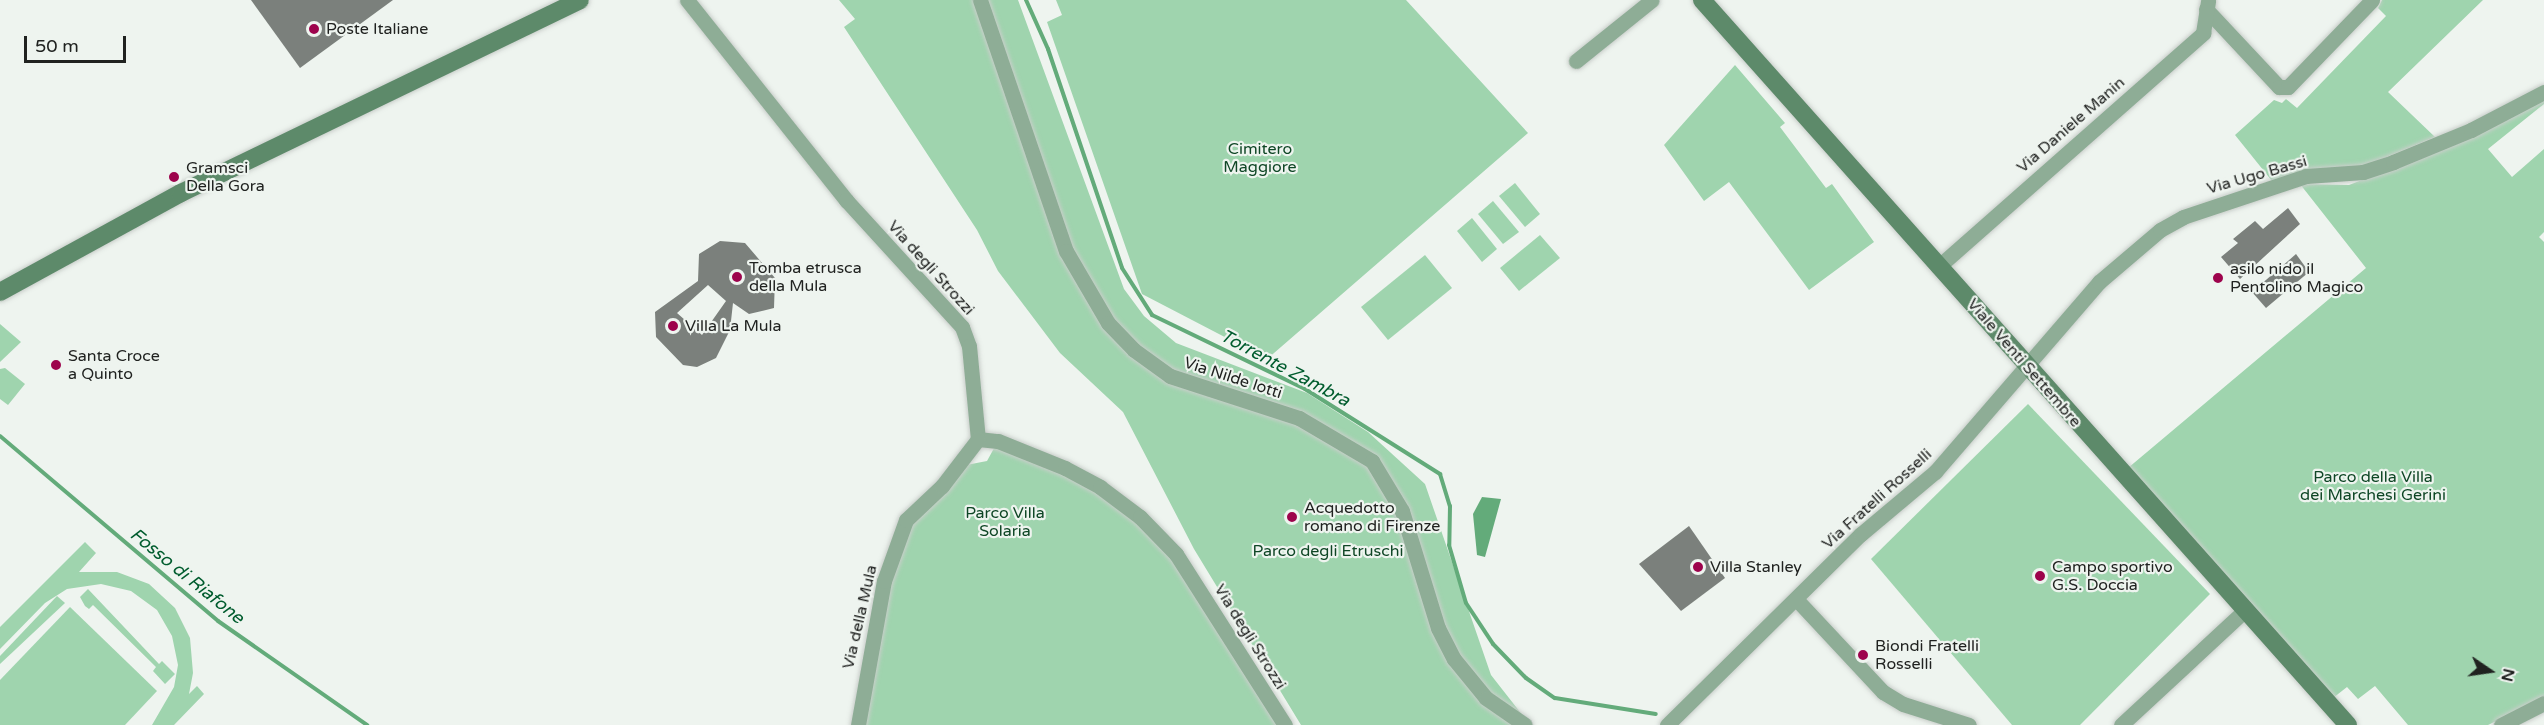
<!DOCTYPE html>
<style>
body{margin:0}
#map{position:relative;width:2544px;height:725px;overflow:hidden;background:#eef4ef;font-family:"Varela Round",sans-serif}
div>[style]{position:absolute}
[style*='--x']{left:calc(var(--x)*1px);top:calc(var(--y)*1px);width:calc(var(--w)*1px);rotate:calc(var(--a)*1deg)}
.green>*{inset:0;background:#9fd4ae}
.water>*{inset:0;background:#63ab7a}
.stream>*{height:4px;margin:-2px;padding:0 2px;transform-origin:2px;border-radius:2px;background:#63ab7a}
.building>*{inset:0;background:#7b807c}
.roads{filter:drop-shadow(0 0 2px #c9ceca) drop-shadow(0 0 2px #c9ceca)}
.street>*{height:15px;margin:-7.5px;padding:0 7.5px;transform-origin:7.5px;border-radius:7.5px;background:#8ead96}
.secondary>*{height:18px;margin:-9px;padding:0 9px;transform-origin:9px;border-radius:9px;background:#5d8a6a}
.dots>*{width:16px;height:16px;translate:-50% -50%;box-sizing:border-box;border:3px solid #eef4ef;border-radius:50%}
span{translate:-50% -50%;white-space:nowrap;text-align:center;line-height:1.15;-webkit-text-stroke:4.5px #eef4ef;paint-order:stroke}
.poi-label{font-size:16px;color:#202220}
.left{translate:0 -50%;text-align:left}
.street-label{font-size:16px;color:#202220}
.park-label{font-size:16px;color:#0e4625}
.water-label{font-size:18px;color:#005c2e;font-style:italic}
.north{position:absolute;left:2460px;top:641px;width:60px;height:60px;-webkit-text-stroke:4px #eef4ef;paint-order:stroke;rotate:103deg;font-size:16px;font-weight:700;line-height:24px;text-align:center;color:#202220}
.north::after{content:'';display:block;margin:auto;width:21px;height:27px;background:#202220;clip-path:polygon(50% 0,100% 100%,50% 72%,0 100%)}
.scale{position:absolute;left:24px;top:36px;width:102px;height:27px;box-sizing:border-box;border:3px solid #202220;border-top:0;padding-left:8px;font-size:18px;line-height:21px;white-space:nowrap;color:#202220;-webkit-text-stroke:4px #eef4ef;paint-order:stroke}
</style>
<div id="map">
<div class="green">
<i style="clip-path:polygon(839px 0,1018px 0,1124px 289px,1144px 316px,1176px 343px,1307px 393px,1368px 432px,1425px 484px,1491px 675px,1530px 725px,1301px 725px,1194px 549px,1123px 412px,1060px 353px,998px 271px,977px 230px,844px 27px,855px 19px)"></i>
<i style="clip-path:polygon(1056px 0,1406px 0,1528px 133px,1267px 359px,1142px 294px,1047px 22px,1062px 15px)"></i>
<i style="clip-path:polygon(2382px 0,2483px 0,2388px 92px,2435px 137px,2360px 168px,2272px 181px,2235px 135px,2274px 100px,2282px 103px,2286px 99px,2297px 108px,2386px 16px,2378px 8px)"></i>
<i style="clip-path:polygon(1735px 65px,1785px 123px,1780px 127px,1826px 188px,1832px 184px,1874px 242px,1809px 290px,1729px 182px,1704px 201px,1664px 145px)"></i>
<i style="clip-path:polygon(2544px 98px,2544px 104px,2488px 149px,2512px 177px,2544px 149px,2544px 232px,2539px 237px,2544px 242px,2544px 698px,2488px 725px,2408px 725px,2375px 686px,2358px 699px,2347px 687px,2333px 698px,2128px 468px,2366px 268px,2300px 184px,2349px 185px,2455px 144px)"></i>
<i style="clip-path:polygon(1515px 183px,1540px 214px,1525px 227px,1499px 196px)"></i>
<i style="clip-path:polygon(1493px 201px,1519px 232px,1503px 244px,1478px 214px)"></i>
<i style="clip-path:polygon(1472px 218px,1497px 249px,1482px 262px,1457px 231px)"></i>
<i style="clip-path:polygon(1540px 235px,1560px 258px,1519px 291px,1500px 268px)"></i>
<i style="clip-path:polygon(1425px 255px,1452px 288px,1388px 340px,1361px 307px)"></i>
<i style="clip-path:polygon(0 324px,21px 342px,0 362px)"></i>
<i style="clip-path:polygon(5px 368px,25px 384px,8px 405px,0 399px,0 369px)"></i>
<i style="clip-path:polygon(2028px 404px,2210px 594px,2080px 725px,2012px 725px,1871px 559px)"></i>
<i style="clip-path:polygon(998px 441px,1065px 468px,1176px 554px,1285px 725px,866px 725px,872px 653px,888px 581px,912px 520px,961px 466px,987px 461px)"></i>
<i style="clip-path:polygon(85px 542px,96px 553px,79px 572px,117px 572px,149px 584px,175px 608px,190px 638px,193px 673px,189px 694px,197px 686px,204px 694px,174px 725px,152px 725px,174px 687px,178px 665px,172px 636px,157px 610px,131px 591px,101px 584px,67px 589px,45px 603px,0 649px,0 627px)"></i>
<i style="clip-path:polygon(88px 589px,159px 664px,162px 661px,175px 674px,165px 684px,153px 671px,156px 667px,93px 605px,89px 609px,85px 606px,80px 597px)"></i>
<i style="clip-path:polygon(57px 596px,65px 603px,0 664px,0 656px)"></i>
<i style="clip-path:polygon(70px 607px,157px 691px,125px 725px,0 725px,0 680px)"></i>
</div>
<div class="water">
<i style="clip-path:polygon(1482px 497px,1501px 499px,1485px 557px,1477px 555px,1473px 514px)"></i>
</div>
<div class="stream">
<i style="--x:1026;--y:0;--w:54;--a:65.8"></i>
<i style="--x:1048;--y:49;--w:231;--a:71.3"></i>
<i style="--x:1122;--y:268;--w:56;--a:57.4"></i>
<i style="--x:1152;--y:315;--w:170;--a:25.8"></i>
<i style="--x:1305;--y:389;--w:160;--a:32.2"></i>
<i style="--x:1440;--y:474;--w:34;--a:73"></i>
<i style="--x:1450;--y:506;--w:39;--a:91"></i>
<i style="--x:1449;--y:545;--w:60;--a:73.7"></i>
<i style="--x:1466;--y:603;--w:49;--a:56.6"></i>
<i style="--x:1493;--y:644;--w:47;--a:45.9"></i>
<i style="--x:1526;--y:678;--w:35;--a:35"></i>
<i style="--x:1555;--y:698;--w:102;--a:9"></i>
<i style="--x:0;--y:436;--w:286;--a:40.3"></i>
<i style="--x:218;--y:621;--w:182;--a:34.9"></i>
</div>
<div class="building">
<i style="clip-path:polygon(251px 0,393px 0,300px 68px)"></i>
<i style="clip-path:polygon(2288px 208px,2300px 224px,2240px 279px,2221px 257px,2238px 243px,2233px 239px,2255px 221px,2263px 229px)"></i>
<i style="clip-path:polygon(evenodd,720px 241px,745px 243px,775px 278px,774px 308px,749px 314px,733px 303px,730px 330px,716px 358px,697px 367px,683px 365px,656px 337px,655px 312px,698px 281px,699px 254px,720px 241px,708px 285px,726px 301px,702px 335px,677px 313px,708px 285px)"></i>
<i style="clip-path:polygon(2296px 254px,2309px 272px,2266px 308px,2252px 292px)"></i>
<i style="clip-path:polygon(1689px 526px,1725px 578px,1681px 611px,1639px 564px)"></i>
</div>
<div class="roads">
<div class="street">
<i style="--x:687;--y:0;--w:256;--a:51.5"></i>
<i style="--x:846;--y:200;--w:172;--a:47.6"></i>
<i style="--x:962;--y:327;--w:20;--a:70"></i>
<i style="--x:969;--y:346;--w:93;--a:84.5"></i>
<i style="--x:980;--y:0;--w:265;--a:71.1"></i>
<i style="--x:1066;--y:251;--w:83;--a:59.7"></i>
<i style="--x:1108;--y:323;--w:37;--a:46"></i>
<i style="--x:1134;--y:350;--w:44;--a:35.8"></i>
<i style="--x:1170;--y:376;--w:136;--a:18"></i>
<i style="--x:1299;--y:418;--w:85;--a:30.5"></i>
<i style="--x:1372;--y:461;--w:58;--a:59"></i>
<i style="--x:1402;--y:511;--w:122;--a:72.9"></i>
<i style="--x:1438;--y:628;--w:35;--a:63"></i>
<i style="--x:1454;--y:659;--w:50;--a:50.6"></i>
<i style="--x:1486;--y:698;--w:47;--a:34.7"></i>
<i style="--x:2206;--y:9;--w:107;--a:46.9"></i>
<i style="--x:2279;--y:87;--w:9;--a:0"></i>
<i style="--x:2288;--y:87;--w:121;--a:-46"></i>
<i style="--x:1576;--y:61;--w:97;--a:-38.8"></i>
<i style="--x:1938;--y:267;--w:354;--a:-41.4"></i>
<i style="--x:2203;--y:33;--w:33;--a:-81"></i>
<i style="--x:978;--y:439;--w:20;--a:6"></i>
<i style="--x:998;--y:441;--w:72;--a:21.9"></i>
<i style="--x:1065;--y:468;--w:40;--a:28"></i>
<i style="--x:1100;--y:487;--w:50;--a:36.9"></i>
<i style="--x:1140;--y:517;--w:52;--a:45.8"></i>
<i style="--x:1176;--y:554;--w:203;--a:57.5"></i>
<i style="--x:1797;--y:600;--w:126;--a:46.9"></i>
<i style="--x:1883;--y:692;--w:23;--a:31"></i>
<i style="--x:1903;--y:704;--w:69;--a:17.7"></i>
<i style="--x:858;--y:725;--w:146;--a:-79.8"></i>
<i style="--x:884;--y:581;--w:65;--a:-70.2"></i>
<i style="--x:906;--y:520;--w:50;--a:-43.4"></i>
<i style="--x:942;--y:486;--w:59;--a:-52.5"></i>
<i style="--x:1667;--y:725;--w:272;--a:-44.6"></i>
<i style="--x:1861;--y:534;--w:97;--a:-40"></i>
<i style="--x:1935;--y:472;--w:251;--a:-49.2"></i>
<i style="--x:2099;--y:282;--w:80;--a:-40.4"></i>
<i style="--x:2160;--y:230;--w:26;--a:-29"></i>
<i style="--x:2183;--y:217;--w:130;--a:-18.4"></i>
<i style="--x:2306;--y:176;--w:57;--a:-4"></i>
<i style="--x:2363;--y:172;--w:32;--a:-18"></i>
<i style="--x:2393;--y:162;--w:84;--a:-22.3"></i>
<i style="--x:2471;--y:130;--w:82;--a:-27.5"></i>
<i style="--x:2121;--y:725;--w:168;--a:-42.8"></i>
<i style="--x:2501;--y:725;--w:48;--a:-27.1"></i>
</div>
<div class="secondary">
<i style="--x:1702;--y:0;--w:971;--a:48.3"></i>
<i style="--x:0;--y:292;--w:206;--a:-28.7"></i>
<i style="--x:181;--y:193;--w:443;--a:-25.8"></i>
</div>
</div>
<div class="dots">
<i style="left:314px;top:29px;background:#9d034c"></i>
<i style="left:174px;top:177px;background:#9d034c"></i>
<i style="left:737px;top:277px;background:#9d034c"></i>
<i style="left:2218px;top:278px;background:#9d034c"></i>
<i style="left:673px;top:326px;background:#9d034c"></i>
<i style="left:56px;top:365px;background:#9d034c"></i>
<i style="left:1292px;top:517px;background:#9d034c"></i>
<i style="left:1698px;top:567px;background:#9d034c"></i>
<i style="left:2040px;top:576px;background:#9d034c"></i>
<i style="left:1863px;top:655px;background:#9d034c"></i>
</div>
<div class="poi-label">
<span class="left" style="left:326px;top:29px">Poste Italiane</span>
<span class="left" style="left:186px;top:177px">Gramsci<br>Della Gora</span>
<span class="left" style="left:749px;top:277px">Tomba etrusca<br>della Mula</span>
<span class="left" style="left:2230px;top:278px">asilo nido il<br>Pentolino Magico</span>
<span class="left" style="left:685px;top:326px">Villa La Mula</span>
<span class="left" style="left:68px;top:365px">Santa Croce<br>a Quinto</span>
<span class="left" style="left:1304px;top:517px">Acquedotto<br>romano di Firenze</span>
<span class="left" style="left:1710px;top:567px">Villa Stanley</span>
<span class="left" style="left:2052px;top:576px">Campo sportivo<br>G.S. Doccia</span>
<span class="left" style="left:1875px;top:655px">Biondi Fratelli<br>Rosselli</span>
</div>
<div class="street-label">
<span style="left:2071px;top:125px;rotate:-41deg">Via Daniele Manin</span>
<span style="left:2257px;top:175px;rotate:-16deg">Via Ugo Bassi</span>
<span style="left:931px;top:268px;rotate:48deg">Via degli Strozzi</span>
<span style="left:2024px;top:363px;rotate:49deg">Viale Venti Settembre</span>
<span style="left:1233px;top:378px;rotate:18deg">Via Nilde Iotti</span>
<span style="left:1877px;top:499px;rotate:-42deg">Via Fratelli Rosselli</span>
<span style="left:860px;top:617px;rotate:-77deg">Via della Mula</span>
<span style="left:1250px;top:637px;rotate:58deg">Via degli Strozzi</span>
</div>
<div class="park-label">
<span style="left:1260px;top:158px">Cimitero<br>Maggiore</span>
<span style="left:2373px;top:486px">Parco della Villa<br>dei Marchesi Gerini</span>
<span style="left:1005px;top:522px">Parco Villa<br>Solaria</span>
<span style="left:1328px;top:551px">Parco degli Etruschi</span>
</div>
<div class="water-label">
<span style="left:1285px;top:368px;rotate:28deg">Torrente Zambra</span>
<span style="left:187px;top:576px;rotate:39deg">Fosso di Riafone</span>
</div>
<div class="north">N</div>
<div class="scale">50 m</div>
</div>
